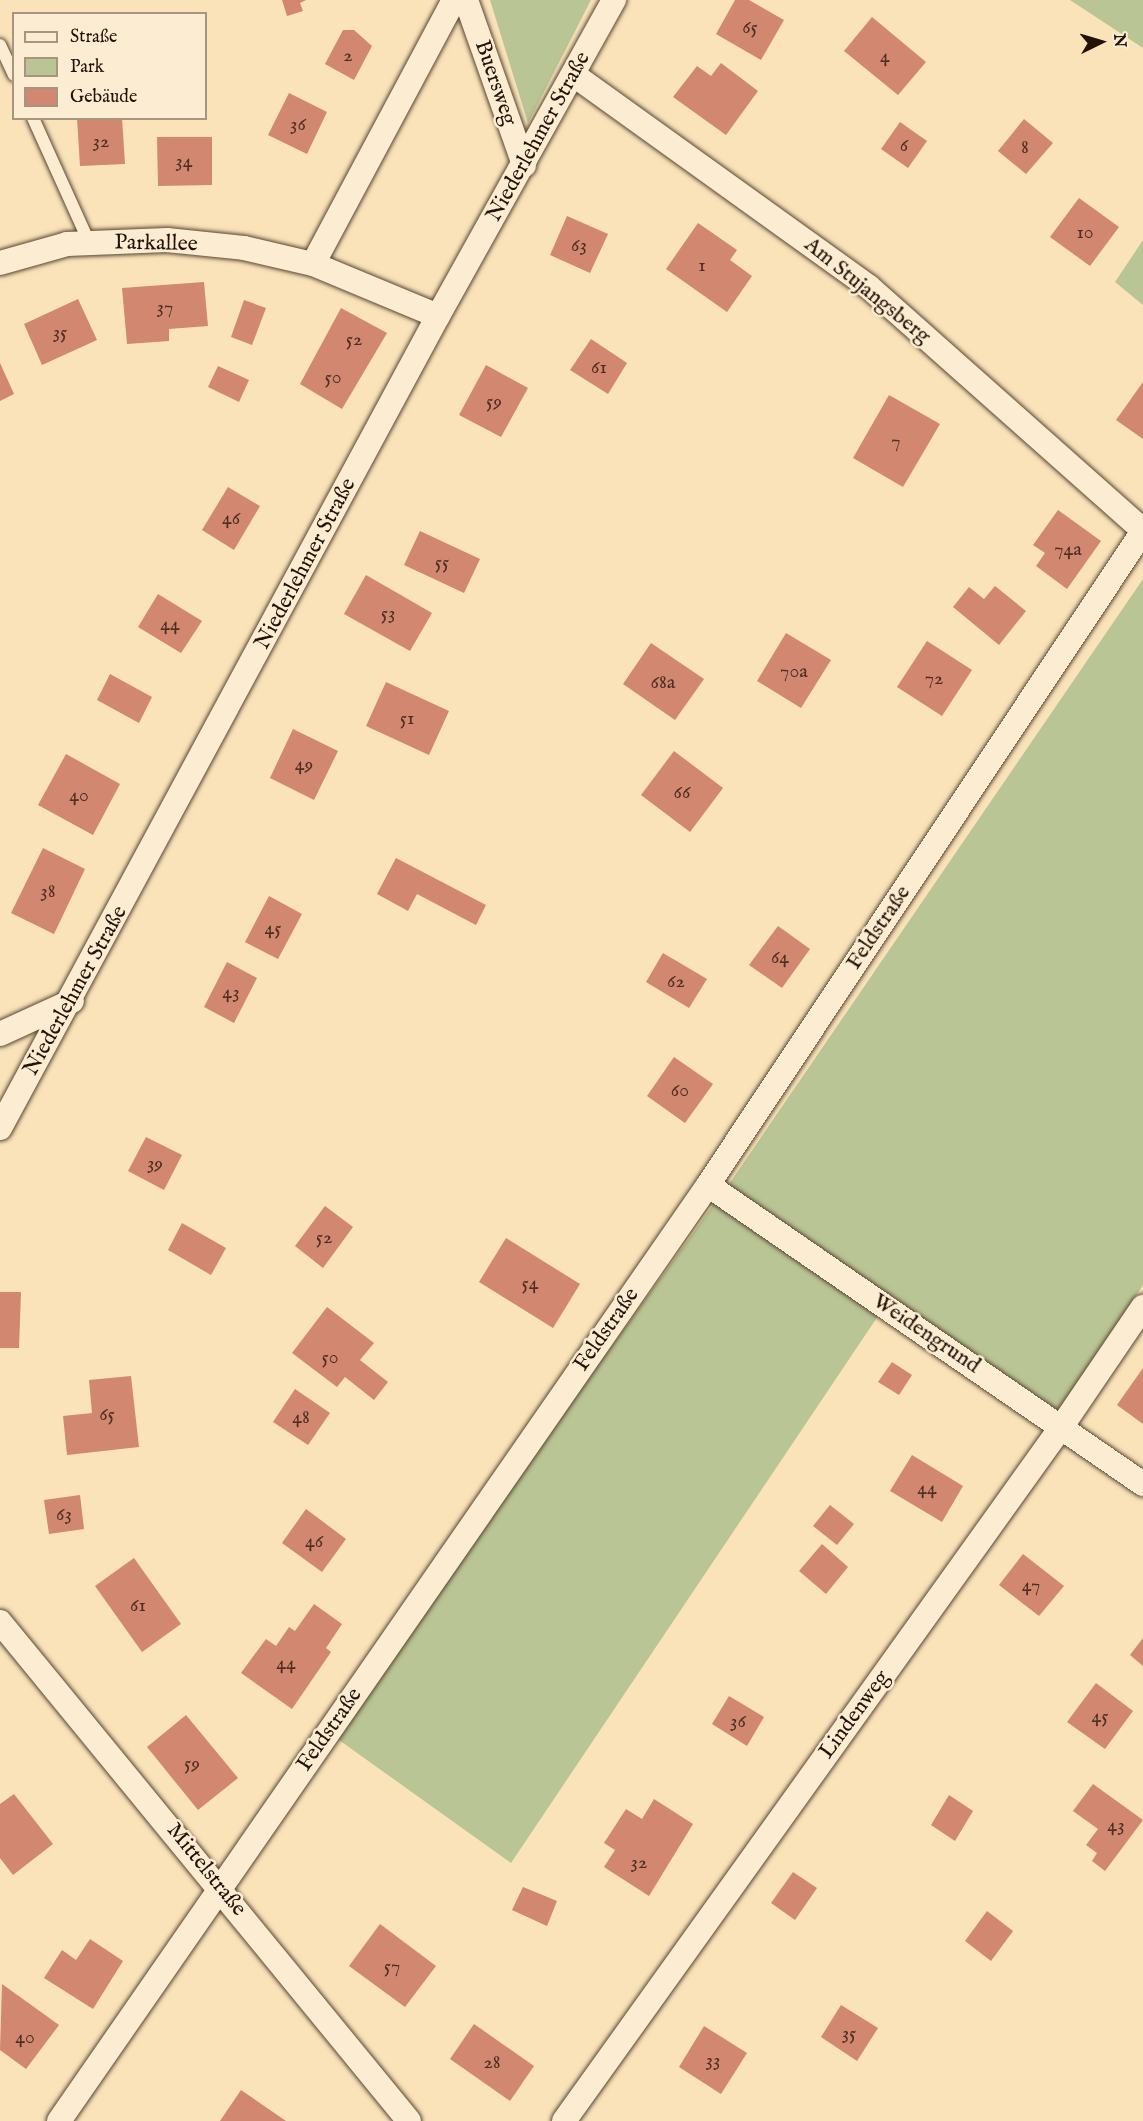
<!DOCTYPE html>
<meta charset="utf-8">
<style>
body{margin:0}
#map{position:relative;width:1143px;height:2121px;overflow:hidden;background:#fae3b9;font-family:"IM FELL English",serif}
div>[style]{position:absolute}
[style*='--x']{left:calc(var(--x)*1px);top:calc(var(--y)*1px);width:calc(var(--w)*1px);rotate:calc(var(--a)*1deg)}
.green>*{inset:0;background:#b9c594}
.building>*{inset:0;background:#d18770}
.roads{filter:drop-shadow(0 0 2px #594634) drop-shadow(0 0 2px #594634)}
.lane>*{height:12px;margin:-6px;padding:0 6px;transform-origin:6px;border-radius:6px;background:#fcedd2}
.street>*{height:24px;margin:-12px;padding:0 12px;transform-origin:12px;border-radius:12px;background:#fcedd2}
span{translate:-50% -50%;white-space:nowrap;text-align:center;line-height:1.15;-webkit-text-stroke:5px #fcedd2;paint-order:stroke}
.number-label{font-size:20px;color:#4e2f22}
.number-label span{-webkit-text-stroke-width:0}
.street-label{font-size:22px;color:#231208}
.legend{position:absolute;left:12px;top:12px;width:195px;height:108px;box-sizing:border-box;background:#fcedd2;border:2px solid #a59581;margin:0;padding:8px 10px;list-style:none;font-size:18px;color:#231208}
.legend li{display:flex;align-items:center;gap:12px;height:30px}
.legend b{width:30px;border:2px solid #a59581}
.north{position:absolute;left:1071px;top:12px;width:60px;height:60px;-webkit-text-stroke:4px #fcedd2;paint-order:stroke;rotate:85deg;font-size:16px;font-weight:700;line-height:24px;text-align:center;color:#231208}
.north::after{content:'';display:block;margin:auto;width:21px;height:27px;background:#231208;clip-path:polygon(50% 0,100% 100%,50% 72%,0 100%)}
</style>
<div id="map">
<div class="green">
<i style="clip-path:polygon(490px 0,591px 0,528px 123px)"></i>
<i style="clip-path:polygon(1070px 0,1143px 0,1143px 48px)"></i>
<i style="clip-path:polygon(1143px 240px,1143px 305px,1115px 282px)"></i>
<i style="clip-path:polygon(1143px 579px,1143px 1285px,1059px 1411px,727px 1187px)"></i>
<i style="clip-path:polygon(716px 1201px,878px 1316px,511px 1863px,332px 1735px)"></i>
</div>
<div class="building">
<i style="clip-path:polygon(282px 0,306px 0,300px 3px,303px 11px,287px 16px)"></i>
<i style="clip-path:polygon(735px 0,749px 0,784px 20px,761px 60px,716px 34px)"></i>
<i style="clip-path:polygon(872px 17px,926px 62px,898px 95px,844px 51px)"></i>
<i style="clip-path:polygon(343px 30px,354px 30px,372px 46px,354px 80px,325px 64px)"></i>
<i style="clip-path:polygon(721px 63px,758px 91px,726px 135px,673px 97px,697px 66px,711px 76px)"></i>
<i style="clip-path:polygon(289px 93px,327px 112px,307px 154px,268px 135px)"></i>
<i style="clip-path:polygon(77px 118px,122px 118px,125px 164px,80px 166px)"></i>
<i style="clip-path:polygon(1024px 119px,1053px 143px,1026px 174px,998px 151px)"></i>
<i style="clip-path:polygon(900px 122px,927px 141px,908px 168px,881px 149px)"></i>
<i style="clip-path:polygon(157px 137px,212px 137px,212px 185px,158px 186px)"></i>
<i style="clip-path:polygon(1079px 198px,1119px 227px,1090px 266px,1050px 237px)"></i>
<i style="clip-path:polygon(567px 216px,608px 234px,590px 273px,550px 255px)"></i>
<i style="clip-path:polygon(698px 223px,737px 250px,730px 260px,752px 276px,727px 312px,666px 269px)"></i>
<i style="clip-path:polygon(204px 282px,208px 326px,169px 329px,169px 341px,127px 344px,122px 288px)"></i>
<i style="clip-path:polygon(78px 299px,97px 340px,42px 365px,24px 324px)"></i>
<i style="clip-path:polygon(244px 300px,266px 308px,252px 345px,231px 337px)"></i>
<i style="clip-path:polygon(341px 308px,387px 333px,342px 409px,300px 384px)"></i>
<i style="clip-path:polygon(591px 339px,627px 363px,608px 394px,570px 370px)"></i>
<i style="clip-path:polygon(0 363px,14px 394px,0 401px)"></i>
<i style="clip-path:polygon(486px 365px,528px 388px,501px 437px,459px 415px)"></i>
<i style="clip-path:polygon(218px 366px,249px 380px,239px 402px,208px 387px)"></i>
<i style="clip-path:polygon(1143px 382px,1143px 439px,1116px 420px)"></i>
<i style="clip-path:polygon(889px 395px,940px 424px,903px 487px,853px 458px)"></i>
<i style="clip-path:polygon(228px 487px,260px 506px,234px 550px,202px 530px)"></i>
<i style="clip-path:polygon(1058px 510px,1101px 541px,1067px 589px,1036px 566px,1045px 553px,1033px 545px)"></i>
<i style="clip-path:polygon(420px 531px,480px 559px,464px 593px,404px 565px)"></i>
<i style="clip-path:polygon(366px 575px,432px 613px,410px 651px,344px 614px)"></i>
<i style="clip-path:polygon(995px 586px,1026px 611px,999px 645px,953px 607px,969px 587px,984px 599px)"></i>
<i style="clip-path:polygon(158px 594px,202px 621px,181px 653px,138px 627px)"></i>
<i style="clip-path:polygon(786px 633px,831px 660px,801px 708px,757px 681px)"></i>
<i style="clip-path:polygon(927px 641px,972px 670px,942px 716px,897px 687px)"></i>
<i style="clip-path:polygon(651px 643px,704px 679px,675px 720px,623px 684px)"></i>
<i style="clip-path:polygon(110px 674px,152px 697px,139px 723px,97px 700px)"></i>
<i style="clip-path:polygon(386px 682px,449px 711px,429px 755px,366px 726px)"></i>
<i style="clip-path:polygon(293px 729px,338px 751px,314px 800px,270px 778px)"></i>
<i style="clip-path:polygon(674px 751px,723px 788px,690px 832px,641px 795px)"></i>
<i style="clip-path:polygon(66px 754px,120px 784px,93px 835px,38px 805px)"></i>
<i style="clip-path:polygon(43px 848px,85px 869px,54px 934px,11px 913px)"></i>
<i style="clip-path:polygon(396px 858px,486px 905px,476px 925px,417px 894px,408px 911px,377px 894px)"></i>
<i style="clip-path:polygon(269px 896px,302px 914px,278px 959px,245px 942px)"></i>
<i style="clip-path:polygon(778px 926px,810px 949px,782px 988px,749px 965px)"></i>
<i style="clip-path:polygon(663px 953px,707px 979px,689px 1008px,646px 982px)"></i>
<i style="clip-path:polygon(227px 962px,257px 978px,234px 1023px,204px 1007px)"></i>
<i style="clip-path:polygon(674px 1057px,713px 1084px,685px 1123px,647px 1096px)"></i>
<i style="clip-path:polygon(146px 1137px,182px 1155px,164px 1190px,128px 1171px)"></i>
<i style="clip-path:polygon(325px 1206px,353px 1227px,323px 1268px,295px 1246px)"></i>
<i style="clip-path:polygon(182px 1223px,226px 1248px,211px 1275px,168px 1250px)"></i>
<i style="clip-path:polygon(506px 1238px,580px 1284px,553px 1328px,479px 1282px)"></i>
<i style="clip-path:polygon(0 1292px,21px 1292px,19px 1348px,0 1348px)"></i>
<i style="clip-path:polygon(327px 1307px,374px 1343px,360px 1360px,388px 1382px,374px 1400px,345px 1377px,337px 1387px,292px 1353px)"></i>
<i style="clip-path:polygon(892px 1362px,912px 1375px,899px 1395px,878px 1382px)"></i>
<i style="clip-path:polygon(1143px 1368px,1143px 1424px,1117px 1405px)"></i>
<i style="clip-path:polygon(131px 1376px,139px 1447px,67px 1455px,63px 1416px,92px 1413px,89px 1380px)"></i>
<i style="clip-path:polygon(295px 1389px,330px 1413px,308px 1445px,273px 1422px)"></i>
<i style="clip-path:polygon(912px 1455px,963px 1486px,942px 1522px,890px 1491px)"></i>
<i style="clip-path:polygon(80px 1495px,84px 1529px,49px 1534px,44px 1500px)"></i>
<i style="clip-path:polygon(830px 1505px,854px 1524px,837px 1545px,813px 1526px)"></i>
<i style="clip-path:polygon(306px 1509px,346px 1539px,322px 1572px,282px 1543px)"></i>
<i style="clip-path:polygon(822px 1544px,848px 1567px,826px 1594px,799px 1571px)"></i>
<i style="clip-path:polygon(1023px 1554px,1064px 1586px,1039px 1616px,999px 1585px)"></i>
<i style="clip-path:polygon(134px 1558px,181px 1624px,142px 1652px,95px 1586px)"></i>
<i style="clip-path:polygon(314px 1604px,342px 1624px,326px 1648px,331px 1652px,292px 1709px,241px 1673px,266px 1639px,276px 1646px,289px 1627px,295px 1631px)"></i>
<i style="clip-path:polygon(1143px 1638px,1143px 1666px,1130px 1655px)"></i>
<i style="clip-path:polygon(1096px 1683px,1133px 1711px,1105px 1749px,1067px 1722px)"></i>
<i style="clip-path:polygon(729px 1696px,764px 1717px,747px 1746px,712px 1724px)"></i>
<i style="clip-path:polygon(186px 1715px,238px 1778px,198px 1810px,147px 1747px)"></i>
<i style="clip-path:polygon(1093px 1784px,1143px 1820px,1105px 1871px,1092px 1861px,1097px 1853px,1086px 1845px,1098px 1829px,1073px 1811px)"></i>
<i style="clip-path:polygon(14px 1794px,53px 1844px,13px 1875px,0 1858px,0 1804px)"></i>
<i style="clip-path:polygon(949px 1795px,973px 1811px,955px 1841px,931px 1825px)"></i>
<i style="clip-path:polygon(654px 1799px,693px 1824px,649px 1896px,604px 1867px,615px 1850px,604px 1843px,626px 1809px,642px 1819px)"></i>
<i style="clip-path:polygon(793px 1872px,817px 1888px,795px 1920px,771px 1903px)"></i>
<i style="clip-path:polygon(523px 1887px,557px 1901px,547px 1926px,512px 1910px)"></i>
<i style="clip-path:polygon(987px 1911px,1013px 1931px,991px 1961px,965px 1941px)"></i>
<i style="clip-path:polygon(380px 1924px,436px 1966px,405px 2007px,349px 1966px)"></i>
<i style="clip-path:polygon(90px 1939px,123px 1961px,93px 2009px,44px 1978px,62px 1950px,76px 1960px)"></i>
<i style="clip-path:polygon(2px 1984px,59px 2025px,26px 2069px,0 2050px)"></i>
<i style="clip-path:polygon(841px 2005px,878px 2028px,857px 2061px,821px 2037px)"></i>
<i style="clip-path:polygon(474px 2024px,534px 2066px,510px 2101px,450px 2059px)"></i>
<i style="clip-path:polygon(704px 2026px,747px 2053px,721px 2094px,679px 2067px)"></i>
<i style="clip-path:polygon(241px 2090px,286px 2121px,220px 2121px)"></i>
</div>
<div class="roads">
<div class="lane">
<i style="--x:0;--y:45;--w:33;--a:65"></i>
<i style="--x:33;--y:118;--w:138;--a:65.7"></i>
</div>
<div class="street">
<i style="--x:466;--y:0;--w:175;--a:70.6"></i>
<i style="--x:574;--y:75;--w:363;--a:35.7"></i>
<i style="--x:869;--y:287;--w:366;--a:41.6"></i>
<i style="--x:0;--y:263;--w:70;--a:-15.8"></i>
<i style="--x:67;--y:244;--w:100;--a:-2.3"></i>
<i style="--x:167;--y:240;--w:77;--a:5.9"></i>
<i style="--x:244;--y:248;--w:71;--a:13.1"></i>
<i style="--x:313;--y:264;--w:135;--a:22.6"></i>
<i style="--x:313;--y:264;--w:299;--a:-61.9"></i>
<i style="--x:0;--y:1034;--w:79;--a:-24.6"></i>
<i style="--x:0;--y:1128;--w:923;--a:-61.66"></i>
<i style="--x:438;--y:316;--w:362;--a:-60.9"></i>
<i style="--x:708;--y:1185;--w:528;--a:34.5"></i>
<i style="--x:0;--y:1622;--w:645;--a:50.66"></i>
<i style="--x:59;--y:2121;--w:1139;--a:-55.26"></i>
<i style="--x:708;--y:1185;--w:785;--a:-56.37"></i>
<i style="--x:564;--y:2121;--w:855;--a:-54.38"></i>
<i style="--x:1062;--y:1426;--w:144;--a:-55.8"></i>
</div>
</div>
<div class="number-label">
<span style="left:750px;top:27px">65</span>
<span style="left:348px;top:55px">2</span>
<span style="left:885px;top:56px">4</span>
<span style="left:298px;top:124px">36</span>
<span style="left:101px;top:141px">32</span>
<span style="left:904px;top:145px">6</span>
<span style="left:1025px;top:147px">8</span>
<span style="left:184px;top:161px">34</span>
<span style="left:1085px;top:232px">10</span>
<span style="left:579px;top:245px">63</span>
<span style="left:702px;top:265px">1</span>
<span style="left:165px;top:307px">37</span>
<span style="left:60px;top:332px">35</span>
<span style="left:354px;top:339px">52</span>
<span style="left:599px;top:367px">61</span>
<span style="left:333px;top:377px">50</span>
<span style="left:494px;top:401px">59</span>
<span style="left:896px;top:441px">7</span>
<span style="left:231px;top:518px">46</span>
<span style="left:1068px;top:549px">74a</span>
<span style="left:442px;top:562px">55</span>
<span style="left:388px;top:613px">53</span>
<span style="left:170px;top:624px">44</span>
<span style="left:794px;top:671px">70a</span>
<span style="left:934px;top:678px">72</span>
<span style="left:663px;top:682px">68a</span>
<span style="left:407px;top:718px">51</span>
<span style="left:304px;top:764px">49</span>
<span style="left:682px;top:792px">66</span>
<span style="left:79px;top:795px">40</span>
<span style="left:48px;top:891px">38</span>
<span style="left:273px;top:928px">45</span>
<span style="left:780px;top:957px">64</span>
<span style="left:676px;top:981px">62</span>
<span style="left:231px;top:992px">43</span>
<span style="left:680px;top:1090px">60</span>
<span style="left:155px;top:1163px">39</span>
<span style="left:324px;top:1237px">52</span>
<span style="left:530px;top:1283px">54</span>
<span style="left:330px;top:1357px">50</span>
<span style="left:107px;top:1414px">65</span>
<span style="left:301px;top:1417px">48</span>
<span style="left:927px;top:1488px">44</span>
<span style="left:64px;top:1514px">63</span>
<span style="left:314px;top:1541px">46</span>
<span style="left:1031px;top:1585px">47</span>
<span style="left:138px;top:1605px">61</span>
<span style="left:286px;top:1663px">44</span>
<span style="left:1100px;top:1716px">45</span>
<span style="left:738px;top:1721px">36</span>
<span style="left:192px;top:1763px">59</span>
<span style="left:1116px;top:1825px">43</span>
<span style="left:639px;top:1862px">32</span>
<span style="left:392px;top:1966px">57</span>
<span style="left:849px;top:2033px">35</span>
<span style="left:25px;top:2037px">40</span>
<span style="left:713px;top:2060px">33</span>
<span style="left:492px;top:2062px">28</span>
</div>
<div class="street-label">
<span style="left:495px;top:83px;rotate:71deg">Buersweg</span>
<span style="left:539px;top:137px;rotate:-61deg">Niederlehmer Straße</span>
<span style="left:156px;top:244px;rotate:1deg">Parkallee</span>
<span style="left:867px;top:291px;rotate:39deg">Am Stujangsberg</span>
<span style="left:306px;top:564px;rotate:-62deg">Niederlehmer Straße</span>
<span style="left:879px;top:928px;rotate:-56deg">Feldstraße</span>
<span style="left:76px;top:991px;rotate:-61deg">Niederlehmer Straße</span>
<span style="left:607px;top:1330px;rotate:-55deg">Feldstraße</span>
<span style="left:926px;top:1334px;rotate:34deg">Weidengrund</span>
<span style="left:855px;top:1715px;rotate:-54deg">Lindenweg</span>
<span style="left:330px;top:1730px;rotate:-55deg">Feldstraße</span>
<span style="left:206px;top:1870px;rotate:51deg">Mittelstraße</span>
</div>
<ul class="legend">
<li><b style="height:8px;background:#fcedd2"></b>Straße</li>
<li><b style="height:16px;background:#b9c594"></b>Park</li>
<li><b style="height:16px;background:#d18770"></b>Gebäude</li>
</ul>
<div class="north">N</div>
</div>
